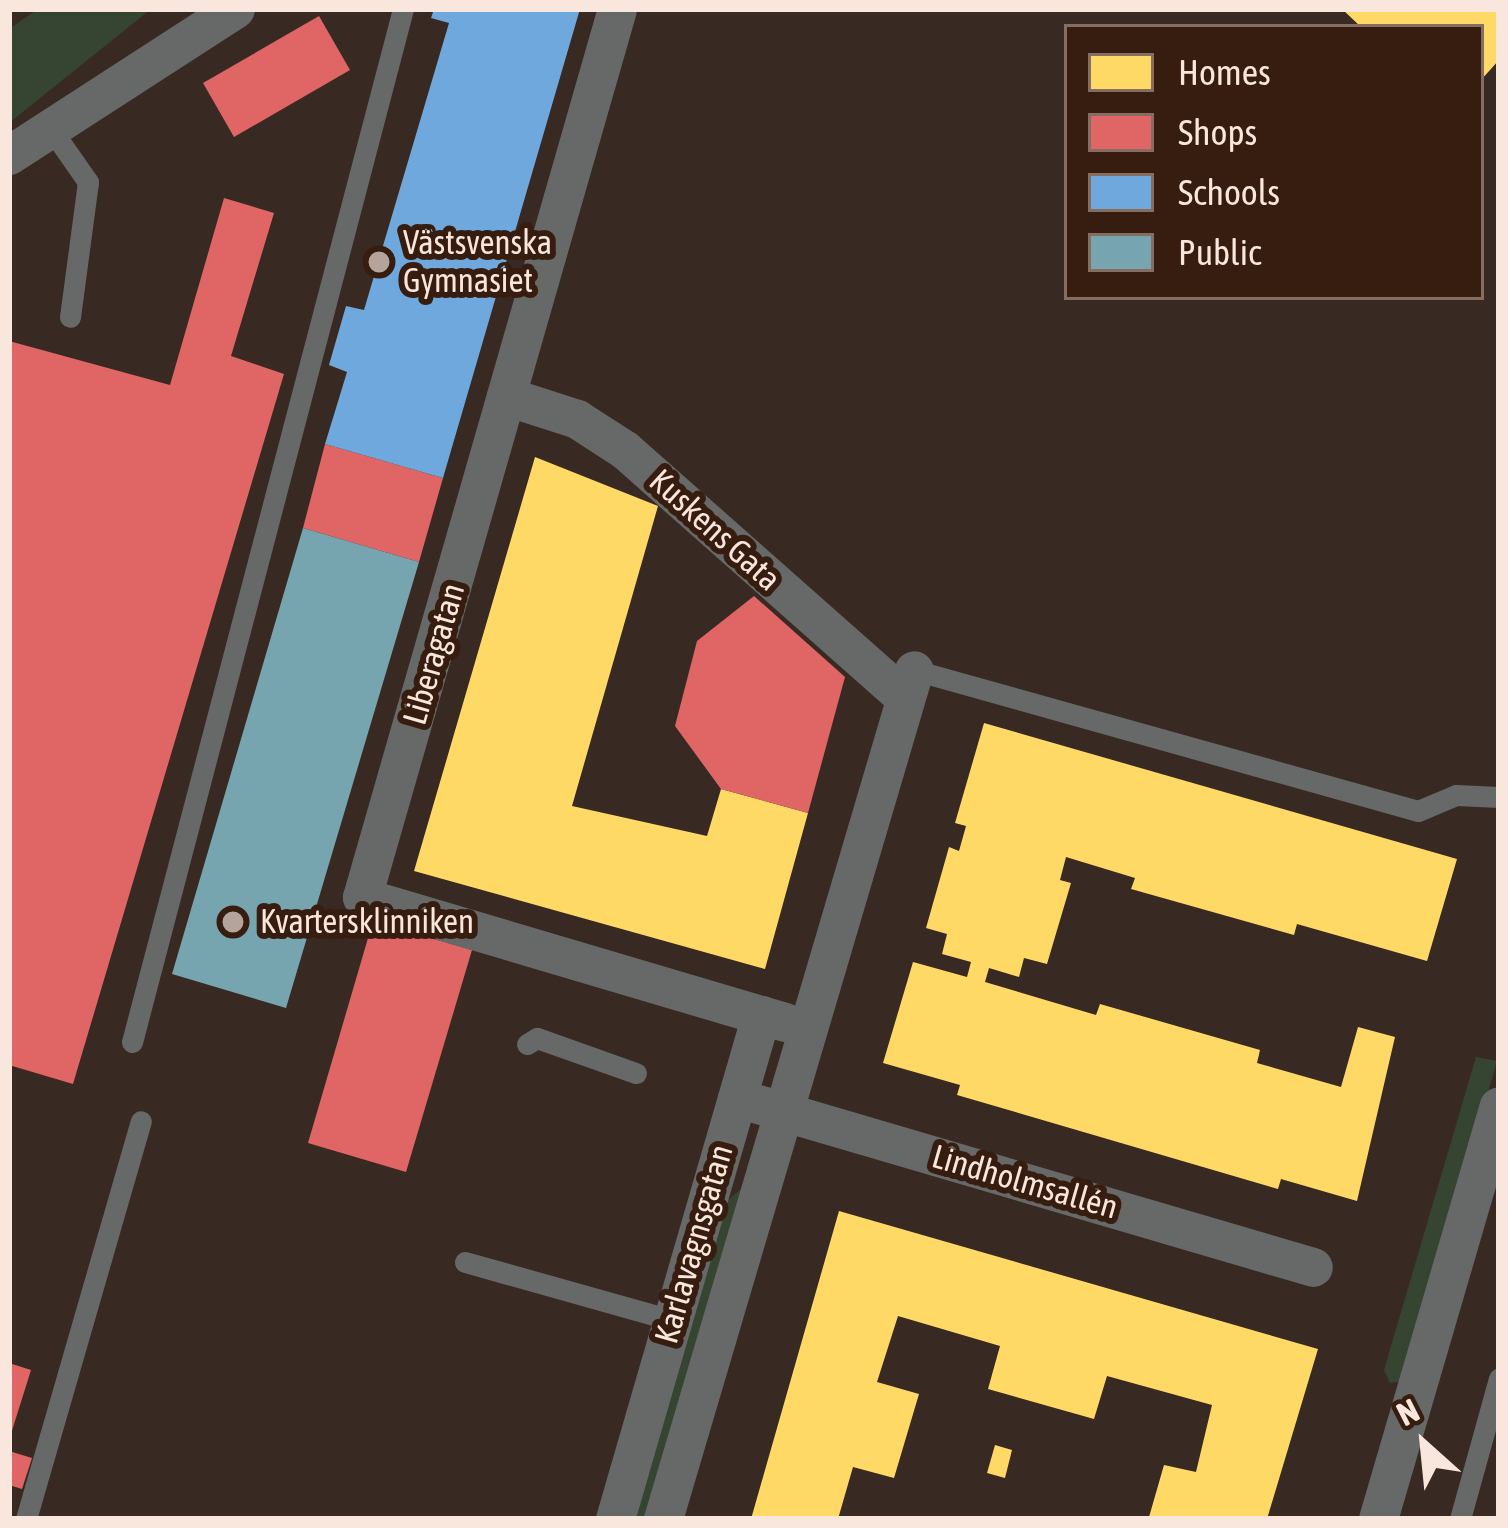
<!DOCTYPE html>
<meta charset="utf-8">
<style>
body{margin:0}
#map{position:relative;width:1508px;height:1528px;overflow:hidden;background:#382a22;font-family:"Asap Condensed",sans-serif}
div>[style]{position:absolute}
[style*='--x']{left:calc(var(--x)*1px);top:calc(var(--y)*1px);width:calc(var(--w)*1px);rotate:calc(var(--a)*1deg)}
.green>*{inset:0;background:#364532}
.homes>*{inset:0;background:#ffd966}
.shops>*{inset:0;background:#e06666}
.schools>*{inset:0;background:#6fa8dc}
.public>*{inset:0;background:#76a5af}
.lane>*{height:21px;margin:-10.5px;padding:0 10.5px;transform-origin:10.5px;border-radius:10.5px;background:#666967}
.street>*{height:39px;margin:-19.5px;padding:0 19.5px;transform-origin:19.5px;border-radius:19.5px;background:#666967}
.dots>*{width:33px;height:33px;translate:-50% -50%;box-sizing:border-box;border:6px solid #371d0f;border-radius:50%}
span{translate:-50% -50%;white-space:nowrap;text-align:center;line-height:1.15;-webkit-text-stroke:12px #371d0f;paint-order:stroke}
.poi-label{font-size:33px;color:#f9e6dd}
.left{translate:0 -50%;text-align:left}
.street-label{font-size:33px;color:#f9e6dd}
.frame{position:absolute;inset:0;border:12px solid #f9e6dd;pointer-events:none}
.legend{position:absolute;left:1064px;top:24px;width:420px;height:276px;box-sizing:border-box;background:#371d0f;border:3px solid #856d61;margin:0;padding:15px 21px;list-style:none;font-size:36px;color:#f9e6dd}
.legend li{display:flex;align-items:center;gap:24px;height:60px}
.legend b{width:60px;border:3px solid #856d61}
.north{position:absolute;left:1364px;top:1384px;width:120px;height:120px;-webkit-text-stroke:9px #371d0f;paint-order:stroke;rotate:333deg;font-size:33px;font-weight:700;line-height:48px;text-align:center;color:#f9e6dd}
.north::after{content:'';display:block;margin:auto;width:42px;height:54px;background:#f9e6dd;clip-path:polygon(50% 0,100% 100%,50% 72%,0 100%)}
</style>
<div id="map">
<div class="green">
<i style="clip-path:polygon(38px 9px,151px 9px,9px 123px,9px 29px)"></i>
<i style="clip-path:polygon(1476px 1057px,1497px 1061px,1405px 1381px,1390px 1383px,1384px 1370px)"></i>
<i style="clip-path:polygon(742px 1188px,651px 1519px,634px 1519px,726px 1202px)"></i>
</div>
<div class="homes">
<i style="clip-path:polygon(1342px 9px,1499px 9px,1499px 60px,1481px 80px,1481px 27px,1361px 27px)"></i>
<i style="clip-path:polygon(535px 457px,658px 506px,572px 806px,707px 836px,721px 789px,808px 813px,765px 969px,414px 871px)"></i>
<i style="clip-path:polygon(984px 723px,1457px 859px,1427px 961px,1297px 924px,1294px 935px,1131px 889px,1135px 878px,1066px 857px,1060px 880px,1071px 883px,1047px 964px,1024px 958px,1019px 977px,989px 968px,985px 982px,1096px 1015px,1100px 1004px,1260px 1050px,1257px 1063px,1341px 1087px,1358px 1027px,1395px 1037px,1357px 1201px,1281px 1179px,1278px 1189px,957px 1095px,960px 1085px,883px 1063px,913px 962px,967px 977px,971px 962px,942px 954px,947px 934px,926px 928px,949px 847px,959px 851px,966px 826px,955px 823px)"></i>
<i style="clip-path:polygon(839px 1211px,1318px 1349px,1267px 1519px,1149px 1517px,1164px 1465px,1196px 1472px,1212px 1405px,1107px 1376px,1094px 1419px,988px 1389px,1000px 1346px,898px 1316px,877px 1382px,919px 1394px,894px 1478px,853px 1467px,838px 1519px,751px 1519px)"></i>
<i style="clip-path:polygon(995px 1445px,1012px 1450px,1005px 1478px,987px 1473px)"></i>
</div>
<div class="shops">
<i style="clip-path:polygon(319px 16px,350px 70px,234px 137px,203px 83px)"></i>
<i style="clip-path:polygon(224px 198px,274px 213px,231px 356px,284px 374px,73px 1084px,9px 1065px,9px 341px,170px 385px)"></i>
<i style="clip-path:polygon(325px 444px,443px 478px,419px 562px,303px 528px)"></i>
<i style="clip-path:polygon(754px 596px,845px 677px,808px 813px,721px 789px,675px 726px,697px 641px)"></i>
<i style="clip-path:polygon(373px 921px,472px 950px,406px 1172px,308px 1143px)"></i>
<i style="clip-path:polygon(9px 1363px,31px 1370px,10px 1437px,9px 1436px)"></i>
<i style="clip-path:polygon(9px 1451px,32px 1458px,22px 1489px,9px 1485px)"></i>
</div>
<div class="schools">
<i style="clip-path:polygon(434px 9px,580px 9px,443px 478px,325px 444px,347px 372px,329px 365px,346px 306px,364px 310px,449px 23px,431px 18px)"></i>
</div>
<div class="public">
<i style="clip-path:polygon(303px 528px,419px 562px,286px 1008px,172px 974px)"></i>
</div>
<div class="lane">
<i style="--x:51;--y:129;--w:65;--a:55.1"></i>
<i style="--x:88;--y:182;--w:136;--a:97.6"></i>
<i style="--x:914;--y:670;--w:523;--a:15.63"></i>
<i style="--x:1418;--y:811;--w:41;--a:-22.8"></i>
<i style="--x:1456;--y:795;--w:43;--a:2.7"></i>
<i style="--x:132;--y:1042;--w:1068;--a:-75.3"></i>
<i style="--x:527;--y:1044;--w:12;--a:-31"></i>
<i style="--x:537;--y:1038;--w:105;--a:19.5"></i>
<i style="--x:465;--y:1262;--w:215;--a:15.7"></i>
<i style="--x:26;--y:1519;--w:414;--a:-73.9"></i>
<i style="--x:1460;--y:1519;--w:146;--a:-74.5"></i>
</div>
<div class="street">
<i style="--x:617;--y:9;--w:924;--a:106.02"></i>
<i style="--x:362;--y:897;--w:416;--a:16.5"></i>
<i style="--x:9;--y:155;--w:269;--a:-32.9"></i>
<i style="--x:506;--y:396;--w:75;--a:17.9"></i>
<i style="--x:577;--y:419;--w:57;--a:32.9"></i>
<i style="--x:625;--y:450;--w:374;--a:41.5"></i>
<i style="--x:737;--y:1098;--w:600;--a:16.35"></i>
<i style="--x:615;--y:1519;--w:525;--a:-73.84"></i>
<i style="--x:761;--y:1015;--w:25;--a:16"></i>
<i style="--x:663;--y:1519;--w:885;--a:-73.53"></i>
<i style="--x:1378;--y:1519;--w:430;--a:-73.7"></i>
</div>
<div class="dots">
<i style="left:379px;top:262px;background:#b5a49c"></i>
<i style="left:233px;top:922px;background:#b5a49c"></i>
</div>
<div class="poi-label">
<span class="left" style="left:403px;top:262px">Västsvenska<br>Gymnasiet</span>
<span class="left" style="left:260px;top:922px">Kvartersklinniken</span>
</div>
<div class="street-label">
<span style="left:715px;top:530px;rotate:42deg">Kuskens Gata</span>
<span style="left:434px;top:654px;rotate:-74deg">Liberagatan</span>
<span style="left:1025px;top:1182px;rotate:16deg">Lindholmsallén</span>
<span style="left:694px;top:1244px;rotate:-74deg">Karlavagnsgatan</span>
</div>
<div class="frame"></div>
<ul class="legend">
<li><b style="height:33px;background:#ffd966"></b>Homes</li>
<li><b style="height:33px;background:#e06666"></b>Shops</li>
<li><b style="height:33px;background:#6fa8dc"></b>Schools</li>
<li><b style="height:33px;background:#76a5af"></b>Public</li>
</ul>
<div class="north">N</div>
</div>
